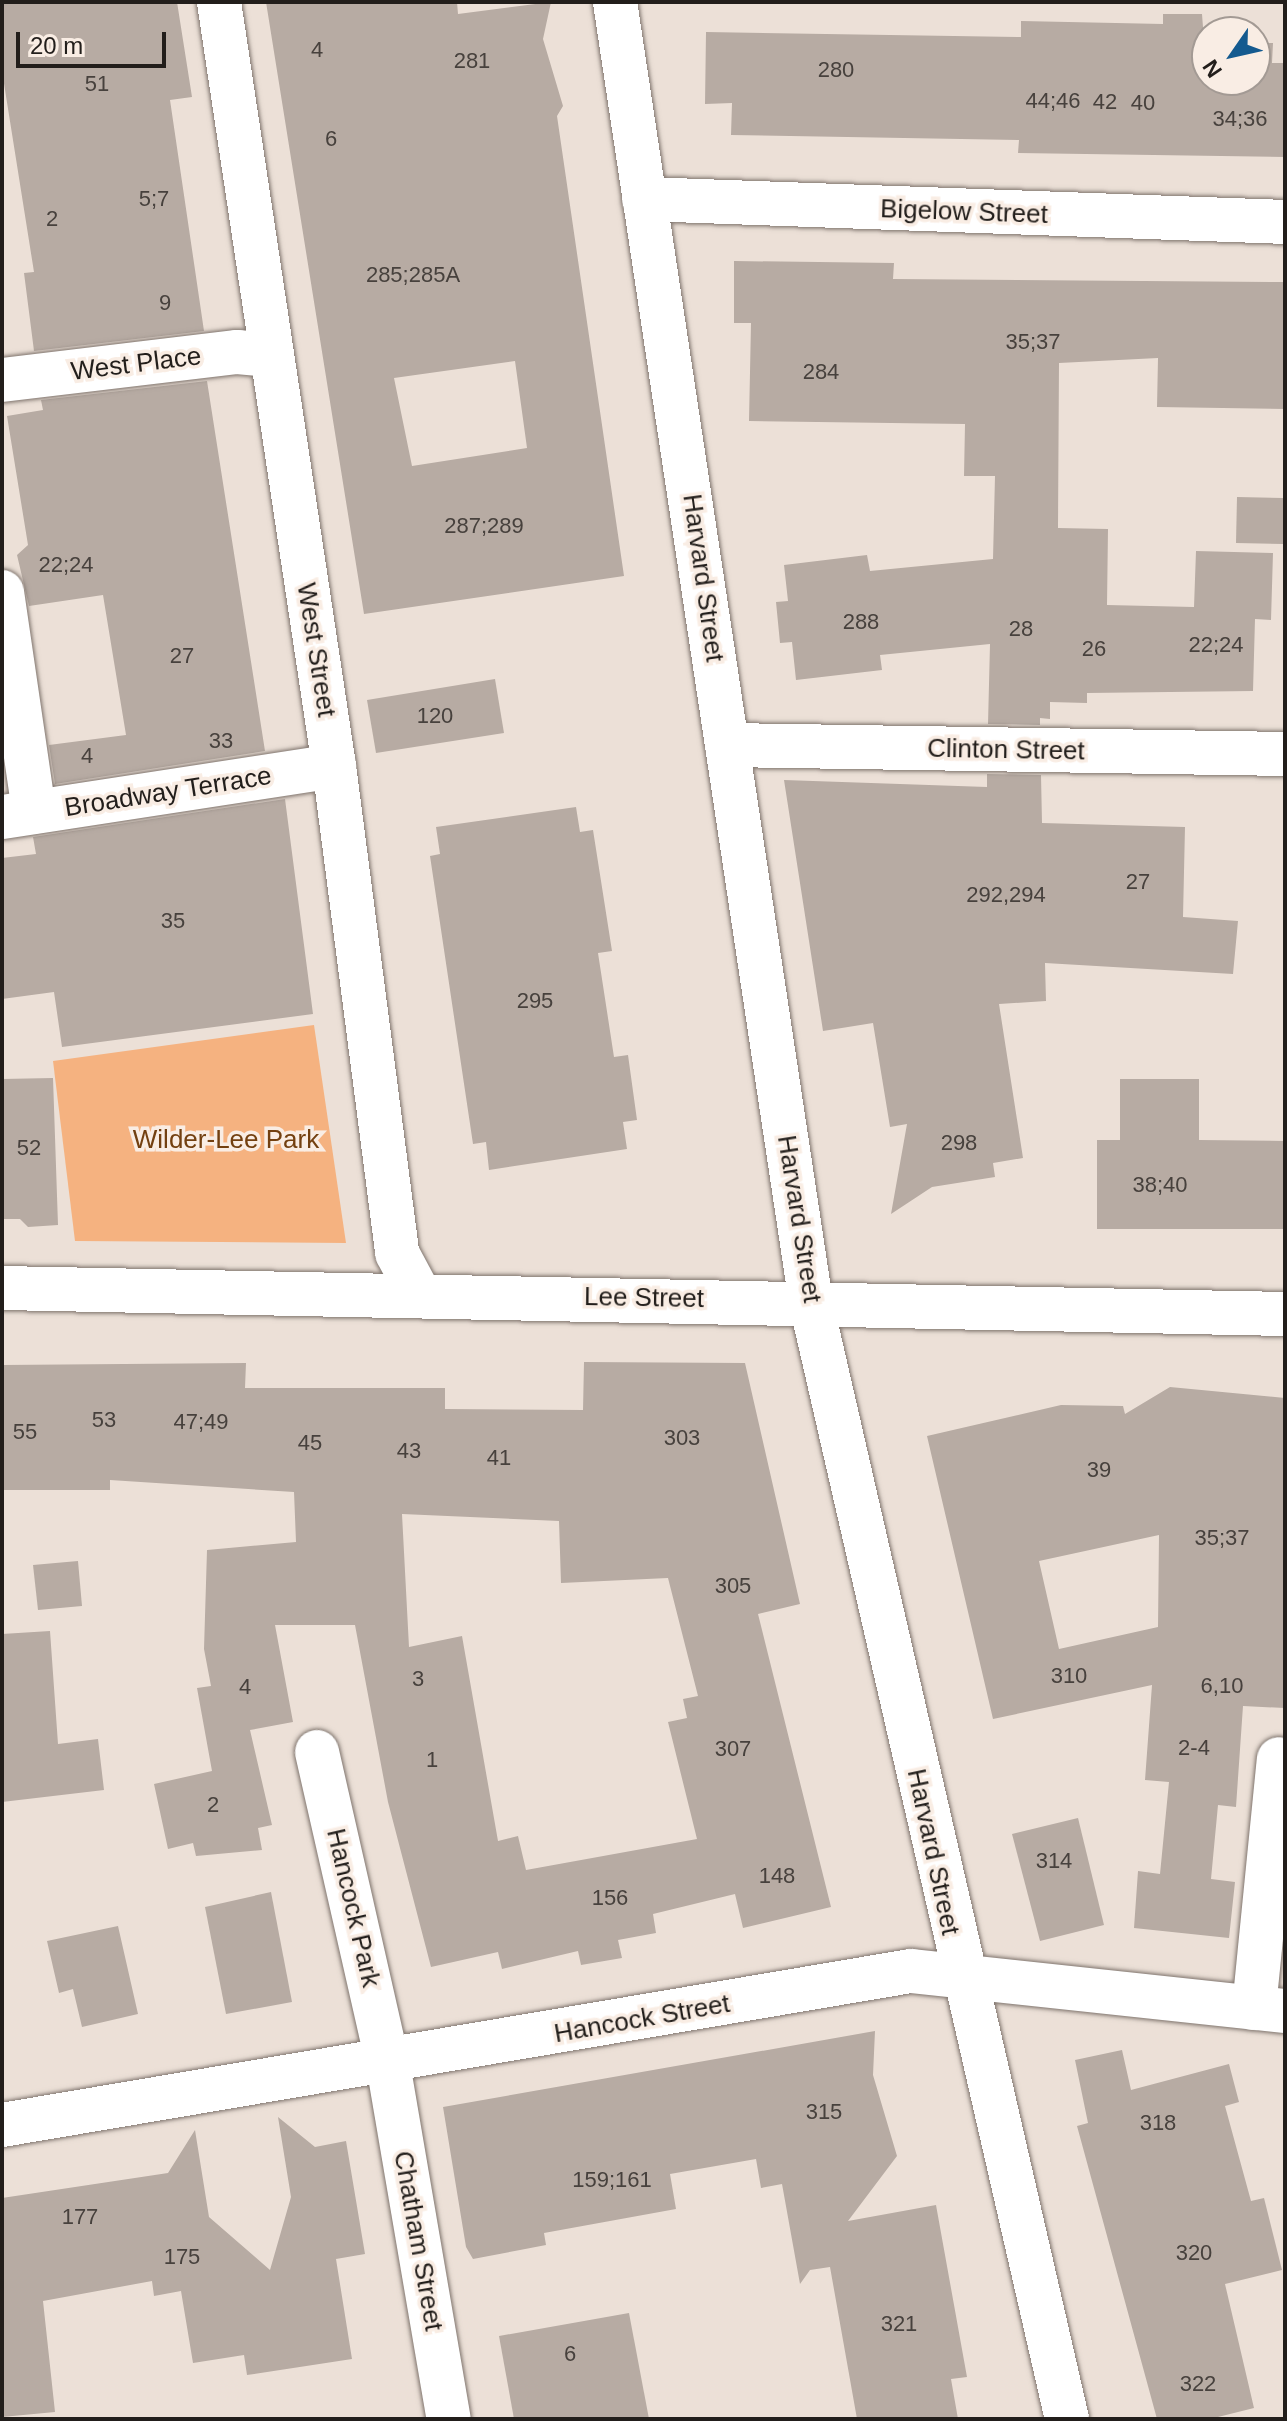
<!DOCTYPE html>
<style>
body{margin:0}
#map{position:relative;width:1287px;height:2421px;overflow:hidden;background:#ece0d7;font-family:Helvetica,sans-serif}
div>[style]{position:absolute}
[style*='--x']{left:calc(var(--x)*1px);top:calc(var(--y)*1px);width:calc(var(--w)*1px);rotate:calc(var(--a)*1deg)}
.green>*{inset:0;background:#f5b280}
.building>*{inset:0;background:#b7aba3}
.roads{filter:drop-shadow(0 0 2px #7f746d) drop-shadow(0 0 2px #7f746d)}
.minor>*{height:44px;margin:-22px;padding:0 22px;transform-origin:22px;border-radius:22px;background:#fff}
span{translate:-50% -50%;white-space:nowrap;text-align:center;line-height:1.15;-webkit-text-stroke:7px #f9ede4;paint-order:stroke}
.number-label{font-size:22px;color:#47413d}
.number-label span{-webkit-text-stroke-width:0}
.street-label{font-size:26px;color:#221e1b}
.park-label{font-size:26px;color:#734010}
.frame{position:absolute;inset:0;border:4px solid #221e1b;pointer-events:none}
.north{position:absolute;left:1191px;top:16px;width:80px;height:80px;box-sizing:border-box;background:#f9ede4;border:2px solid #a39a94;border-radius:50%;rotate:236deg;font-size:22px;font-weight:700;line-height:32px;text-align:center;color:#221e1b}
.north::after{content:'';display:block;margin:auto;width:28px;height:36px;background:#145a8f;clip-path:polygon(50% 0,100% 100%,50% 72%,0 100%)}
.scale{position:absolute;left:16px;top:32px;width:150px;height:36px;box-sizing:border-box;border:4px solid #221e1b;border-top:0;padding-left:10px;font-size:24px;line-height:28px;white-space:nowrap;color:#221e1b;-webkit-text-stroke:6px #f9ede4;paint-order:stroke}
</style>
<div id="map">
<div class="green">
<i style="clip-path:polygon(314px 1025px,346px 1243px,75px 1241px,53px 1061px)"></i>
</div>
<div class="building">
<i style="clip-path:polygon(2px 2px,177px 2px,192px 97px,170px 100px,204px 331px,34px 351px,24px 273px,34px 272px,2px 71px)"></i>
<i style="clip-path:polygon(evenodd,266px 2px,457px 2px,458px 14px,551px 2px,543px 39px,563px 106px,557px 116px,624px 576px,364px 614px,266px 2px,515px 361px,527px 448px,412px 466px,394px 378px,515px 361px)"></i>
<i style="clip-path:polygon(1163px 14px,1202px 14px,1207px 80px,1255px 80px,1255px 43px,1273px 43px,1272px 63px,1285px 63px,1285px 157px,1018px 153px,1019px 140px,731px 135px,732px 103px,705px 104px,706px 32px,1021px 37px,1021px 21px,1163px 24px)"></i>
<i style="clip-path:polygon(734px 261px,894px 263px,893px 279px,1285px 282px,1285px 409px,1157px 407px,1158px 358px,1059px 363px,1058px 528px,1108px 529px,1107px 605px,1194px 607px,1196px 551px,1273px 553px,1271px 620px,1255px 619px,1253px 691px,1087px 693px,1087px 703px,1050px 702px,1050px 719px,1040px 718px,1040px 725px,988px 724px,990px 644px,880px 655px,882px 670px,796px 680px,792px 642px,780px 643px,776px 602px,788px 601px,784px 565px,867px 555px,870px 571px,993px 559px,995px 476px,964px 476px,965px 424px,749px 421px,751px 323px,734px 323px)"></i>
<i style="clip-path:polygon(207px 381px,265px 751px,55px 784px,49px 745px,126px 735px,103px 595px,29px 606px,17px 555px,28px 545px,7px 416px,43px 410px,41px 400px)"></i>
<i style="clip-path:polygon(1237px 497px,1283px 498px,1283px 544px,1236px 543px)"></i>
<i style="clip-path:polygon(495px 679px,504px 733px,376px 753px,367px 700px)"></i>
<i style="clip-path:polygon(987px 774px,1041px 775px,1042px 823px,1185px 827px,1183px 917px,1238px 921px,1233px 974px,1045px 963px,1046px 1001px,999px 1004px,1023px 1158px,993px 1163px,995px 1177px,932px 1187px,891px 1214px,907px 1124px,890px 1127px,873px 1023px,823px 1031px,784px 780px,987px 787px)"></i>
<i style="clip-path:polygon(285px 799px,313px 1014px,62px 1047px,54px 992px,2px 999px,2px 858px,36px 854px,33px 837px)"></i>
<i style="clip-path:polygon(576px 807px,580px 832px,593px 830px,612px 951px,598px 953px,614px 1057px,628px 1055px,637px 1120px,623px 1122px,627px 1149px,489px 1170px,486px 1142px,473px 1144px,430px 856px,440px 854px,436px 827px)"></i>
<i style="clip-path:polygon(53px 1078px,58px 1225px,28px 1227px,20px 1219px,2px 1219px,2px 1079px)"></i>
<i style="clip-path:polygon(1120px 1079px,1199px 1079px,1199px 1140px,1285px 1141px,1285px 1229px,1097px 1229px,1097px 1140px,1120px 1140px)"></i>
<i style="clip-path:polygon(evenodd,584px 1362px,745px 1363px,800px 1604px,758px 1614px,831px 1907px,743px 1928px,735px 1894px,653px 1914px,656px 1933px,618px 1940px,622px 1958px,581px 1965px,578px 1951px,502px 1969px,498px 1952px,431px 1967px,388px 1802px,355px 1625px,275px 1625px,293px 1722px,250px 1730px,272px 1825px,258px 1828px,262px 1850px,196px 1856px,193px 1843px,168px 1849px,154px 1784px,212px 1771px,197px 1688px,211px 1686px,204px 1649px,207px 1550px,296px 1542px,294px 1492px,110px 1480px,110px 1490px,2px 1490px,2px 1365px,246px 1363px,245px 1388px,445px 1388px,445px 1409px,583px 1410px,584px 1362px,402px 1514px,559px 1521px,561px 1583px,668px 1578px,698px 1696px,683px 1699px,687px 1718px,668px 1722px,697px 1839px,526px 1870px,518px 1836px,498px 1841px,462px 1636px,409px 1647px,402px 1514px)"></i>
<i style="clip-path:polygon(evenodd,1170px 1387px,1285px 1398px,1285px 1708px,1243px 1706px,1236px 1807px,1218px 1805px,1211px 1879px,1235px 1882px,1229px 1938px,1134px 1928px,1138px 1871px,1160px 1874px,1169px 1782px,1145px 1780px,1152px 1685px,993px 1719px,927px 1436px,1061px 1405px,1123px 1406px,1125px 1414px,1170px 1387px,1159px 1535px,1158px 1627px,1059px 1649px,1039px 1561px,1159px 1535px)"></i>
<i style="clip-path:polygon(78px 1561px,82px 1606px,38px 1610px,33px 1565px)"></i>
<i style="clip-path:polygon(50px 1631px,58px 1744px,98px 1739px,104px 1790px,2px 1802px,2px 1634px)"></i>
<i style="clip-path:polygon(1078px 1818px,1104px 1925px,1040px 1941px,1012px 1834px)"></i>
<i style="clip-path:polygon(271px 1892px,292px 2002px,226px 2014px,205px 1907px)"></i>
<i style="clip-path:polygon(118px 1926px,138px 2014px,82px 2027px,73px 1989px,59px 1993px,47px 1941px)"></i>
<i style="clip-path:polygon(875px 2031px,873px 2075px,897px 2156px,848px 2221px,936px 2205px,967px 2377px,951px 2379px,958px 2419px,857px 2419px,830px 2267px,810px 2270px,800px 2284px,782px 2184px,761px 2188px,756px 2159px,670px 2174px,676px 2209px,544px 2233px,546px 2245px,520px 2250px,473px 2259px,466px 2247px,443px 2107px)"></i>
<i style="clip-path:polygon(1122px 2050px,1131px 2090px,1229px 2064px,1239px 2102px,1225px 2106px,1251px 2201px,1264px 2198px,1282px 2270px,1225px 2284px,1254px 2408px,1210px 2419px,1157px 2419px,1077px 2126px,1088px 2123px,1075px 2060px)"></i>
<i style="clip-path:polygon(278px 2117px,315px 2147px,346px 2141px,365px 2254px,336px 2259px,352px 2359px,247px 2375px,244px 2355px,193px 2363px,181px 2291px,154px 2296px,152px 2281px,43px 2301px,55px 2412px,2px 2417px,2px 2198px,168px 2173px,195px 2130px,209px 2217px,270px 2270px,291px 2197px)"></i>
<i style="clip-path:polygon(629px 2313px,649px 2419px,514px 2419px,499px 2336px)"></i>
</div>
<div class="roads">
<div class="minor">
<i style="--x:219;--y:2;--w:773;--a:81.44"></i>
<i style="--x:334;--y:766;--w:491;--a:82.6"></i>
<i style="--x:397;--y:1253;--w:47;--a:61.8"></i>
<i style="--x:615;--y:2;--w:1316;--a:81.43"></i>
<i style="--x:811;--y:1303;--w:1145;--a:77.08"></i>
<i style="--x:644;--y:199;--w:641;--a:2.05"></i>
<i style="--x:2;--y:380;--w:237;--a:-6.8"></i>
<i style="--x:237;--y:352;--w:34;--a:5"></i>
<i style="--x:2;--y:592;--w:222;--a:81.7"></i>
<i style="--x:727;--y:745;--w:558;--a:0.92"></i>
<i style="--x:2;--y:817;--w:336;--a:-8.7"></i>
<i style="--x:2;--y:1288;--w:1283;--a:1.16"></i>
<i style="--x:317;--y:1752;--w:320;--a:77.2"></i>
<i style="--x:388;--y:2064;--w:360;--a:80.3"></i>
<i style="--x:1254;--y:2008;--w:250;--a:-84.3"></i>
<i style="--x:2;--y:2125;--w:922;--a:-9.62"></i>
<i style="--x:911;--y:1971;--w:376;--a:6.1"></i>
</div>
</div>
<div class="number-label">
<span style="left:317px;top:50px">4</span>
<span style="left:472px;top:61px">281</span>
<span style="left:836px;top:70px">280</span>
<span style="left:97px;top:84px">51</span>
<span style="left:1053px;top:101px">44;46</span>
<span style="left:1105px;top:102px">42</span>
<span style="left:1143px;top:103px">40</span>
<span style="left:1240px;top:119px">34;36</span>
<span style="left:331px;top:139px">6</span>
<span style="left:154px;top:199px">5;7</span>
<span style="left:52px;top:219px">2</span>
<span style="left:413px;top:275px">285;285A</span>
<span style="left:165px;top:303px">9</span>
<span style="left:1033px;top:342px">35;37</span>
<span style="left:821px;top:372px">284</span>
<span style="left:484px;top:526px">287;289</span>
<span style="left:66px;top:565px">22;24</span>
<span style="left:861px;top:622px">288</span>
<span style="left:1021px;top:629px">28</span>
<span style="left:1216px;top:645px">22;24</span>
<span style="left:1094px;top:649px">26</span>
<span style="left:182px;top:656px">27</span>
<span style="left:435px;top:716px">120</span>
<span style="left:221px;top:741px">33</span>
<span style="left:87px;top:756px">4</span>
<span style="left:1138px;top:882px">27</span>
<span style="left:1006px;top:895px">292,294</span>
<span style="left:173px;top:921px">35</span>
<span style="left:535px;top:1001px">295</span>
<span style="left:959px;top:1143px">298</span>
<span style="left:29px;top:1148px">52</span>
<span style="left:1160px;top:1185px">38;40</span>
<span style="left:104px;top:1420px">53</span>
<span style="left:201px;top:1422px">47;49</span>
<span style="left:25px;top:1432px">55</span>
<span style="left:682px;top:1438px">303</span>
<span style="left:310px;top:1443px">45</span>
<span style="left:409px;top:1451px">43</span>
<span style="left:499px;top:1458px">41</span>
<span style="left:1099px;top:1470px">39</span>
<span style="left:1222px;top:1538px">35;37</span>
<span style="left:733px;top:1586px">305</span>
<span style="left:1069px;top:1676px">310</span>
<span style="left:418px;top:1679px">3</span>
<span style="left:1222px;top:1686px">6,10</span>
<span style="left:245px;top:1687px">4</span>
<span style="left:1194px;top:1748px">2-4</span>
<span style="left:733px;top:1749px">307</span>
<span style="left:432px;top:1760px">1</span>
<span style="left:213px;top:1805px">2</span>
<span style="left:1054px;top:1861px">314</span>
<span style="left:777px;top:1876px">148</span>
<span style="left:610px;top:1898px">156</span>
<span style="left:824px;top:2112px">315</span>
<span style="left:1158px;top:2123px">318</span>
<span style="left:612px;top:2180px">159;161</span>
<span style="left:80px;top:2217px">177</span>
<span style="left:1194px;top:2253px">320</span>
<span style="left:182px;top:2257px">175</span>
<span style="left:899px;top:2324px">321</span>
<span style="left:570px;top:2354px">6</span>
<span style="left:1198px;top:2384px">322</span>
</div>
<div class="street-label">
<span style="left:964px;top:212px;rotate:2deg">Bigelow Street</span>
<span style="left:136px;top:364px;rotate:-7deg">West Place</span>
<span style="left:703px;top:578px;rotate:82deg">Harvard Street</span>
<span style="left:316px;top:650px;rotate:81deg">West Street</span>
<span style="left:1006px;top:750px;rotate:1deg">Clinton Street</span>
<span style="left:168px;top:792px;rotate:-9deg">Broadway Terrace</span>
<span style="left:799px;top:1219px;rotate:81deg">Harvard Street</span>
<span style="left:644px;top:1298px;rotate:1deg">Lee Street</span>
<span style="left:933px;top:1852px;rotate:78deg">Harvard Street</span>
<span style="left:353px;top:1908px;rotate:77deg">Hancock Park</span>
<span style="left:642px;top:2019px;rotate:-10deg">Hancock Street</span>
<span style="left:418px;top:2241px;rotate:80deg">Chatham Street</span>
</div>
<div class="park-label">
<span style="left:226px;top:1140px">Wilder-Lee Park</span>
</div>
<div class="frame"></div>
<div class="north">N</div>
<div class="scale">20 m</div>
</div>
